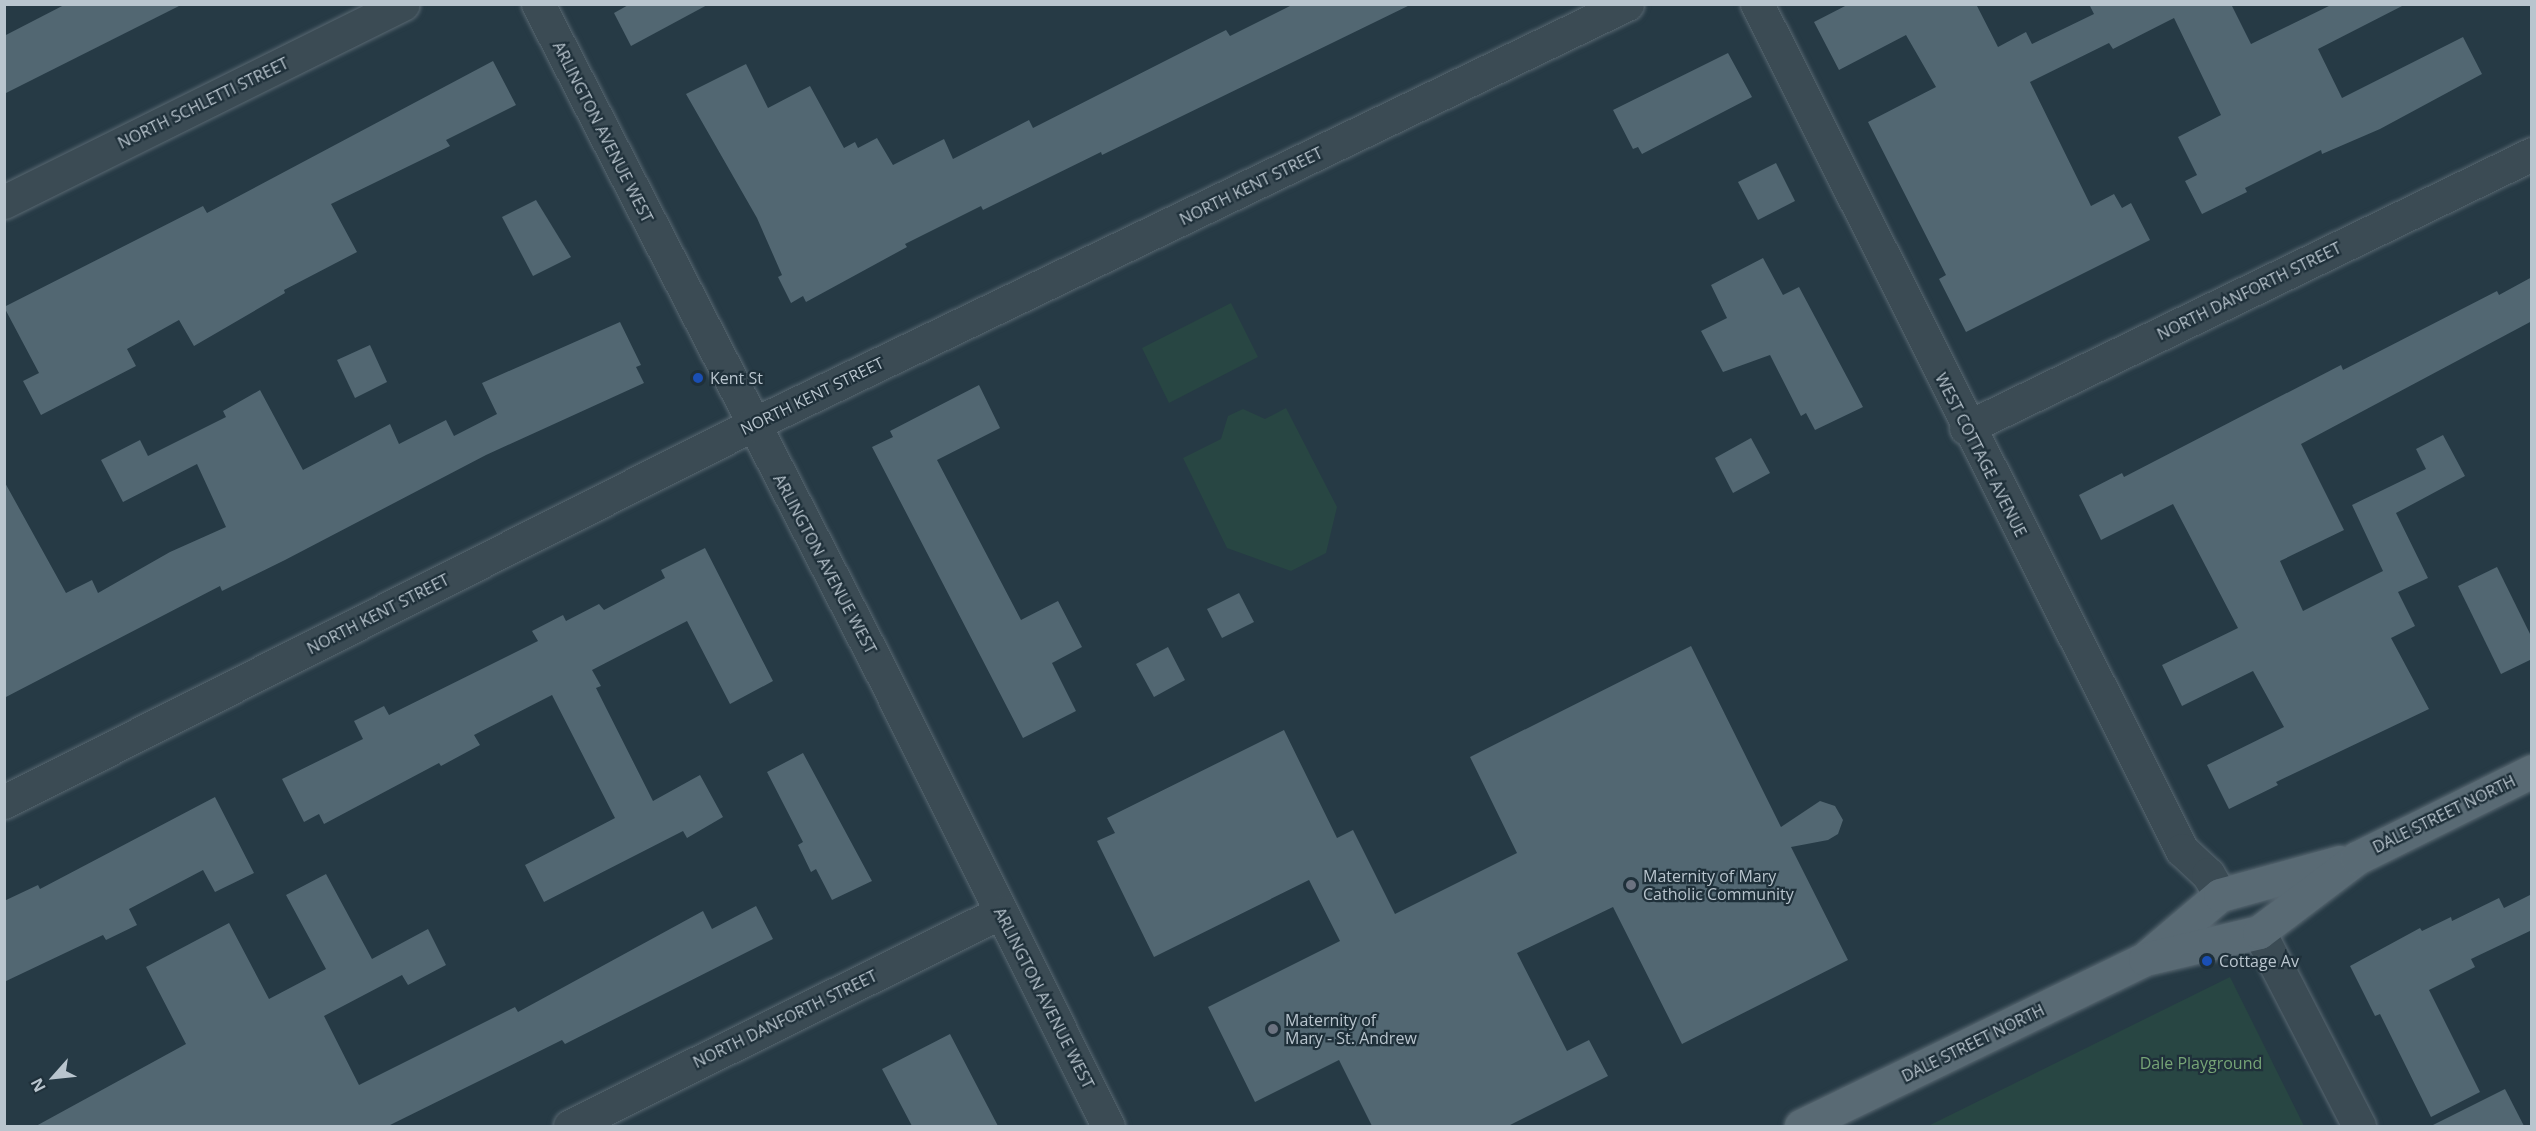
<!DOCTYPE html>
<style>
body{margin:0}
#map{position:relative;width:2536px;height:1131px;overflow:hidden;background:#263a45;font-family:"Open Sans",sans-serif}
div>[style]{position:absolute}
[style*='--x']{left:calc(var(--x)*1px);top:calc(var(--y)*1px);width:calc(var(--w)*1px);rotate:calc(var(--a)*1deg)}
.green>*{inset:0;background:#284643}
.building>*{inset:0;background:#526772}
.roads{filter:drop-shadow(0 0 2px #596872) drop-shadow(0 0 2px #596872)}
.minor>*{height:33px;margin:-16.5px;padding:0 16.5px;transform-origin:16.5px;border-radius:16.5px;background:#3b4b54}
.major>*{height:33px;margin:-16.5px;padding:0 16.5px;transform-origin:16.5px;border-radius:16.5px;background:#596a74}
.dots>*{width:16px;height:16px;translate:-50% -50%;box-sizing:border-box;border:3px solid #1f303a;border-radius:50%}
span{translate:-50% -50%;white-space:nowrap;text-align:center;line-height:1.15;-webkit-text-stroke:4.5px #1f303a;paint-order:stroke}
.street-label{font-size:16px;color:#b9c5ce}
.poi-label{font-size:16px;color:#b9c5ce}
.left{translate:0 -50%;text-align:left}
.park-label{font-size:16px;color:#76a476}
.frame{position:absolute;inset:0;border:6px solid #b9c5ce;pointer-events:none}
.north{position:absolute;left:24px;top:1047px;width:60px;height:60px;-webkit-text-stroke:4px #1f303a;paint-order:stroke;rotate:243deg;font-size:16px;font-weight:700;line-height:24px;text-align:center;color:#b9c5ce}
.north::after{content:'';display:block;margin:auto;width:21px;height:27px;background:#b9c5ce;clip-path:polygon(50% 0,100% 100%,50% 72%,0 100%)}
</style>
<div id="map">
<div class="green">
<i style="clip-path:polygon(1231px 303px,1258px 357px,1169px 403px,1142px 348px)"></i>
<i style="clip-path:polygon(1286px 408px,1337px 507px,1326px 553px,1291px 571px,1227px 548px,1183px 458px,1221px 439px,1228px 416px,1243px 409px,1265px 419px)"></i>
<i style="clip-path:polygon(2230px 977px,2304px 1126px,1928px 1126px)"></i>
</div>
<div class="building">
<i style="clip-path:polygon(66px 4px,183px 4px,4px 94px,4px 36px)"></i>
<i style="clip-path:polygon(630px 4px,709px 4px,631px 46px,614px 13px)"></i>
<i style="clip-path:polygon(1294px 4px,1412px 4px,1102px 155px,1101px 152px,983px 210px,981px 206px,905px 244px,907px 247px,806px 302px,803px 296px,791px 303px,778px 277px,782px 275px,757px 218px,686px 94px,746px 64px,768px 108px,810px 86px,844px 148px,855px 142px,858px 148px,877px 138px,893px 165px,944px 139px,953px 159px,1029px 120px,1033px 128px,1226px 30px,1230px 36px)"></i>
<i style="clip-path:polygon(1849px 4px,1976px 4px,1998px 47px,2026px 32px,2032px 44px,2094px 14px,2089px 4px,2231px 4px,2251px 44px,2333px 4px,2406px 4px,2318px 49px,2342px 98px,2463px 37px,2482px 74px,2380px 129px,2322px 154px,2321px 150px,2245px 188px,2247px 192px,2202px 214px,2185px 181px,2197px 175px,2178px 137px,2221px 115px,2174px 18px,2113px 49px,2109px 43px,2030px 82px,2091px 206px,2114px 194px,2122px 208px,2131px 203px,2150px 240px,1966px 332px,1939px 279px,1946px 275px,1868px 122px,1936px 87px,1906px 35px,1839px 70px,1814px 22px)"></i>
<i style="clip-path:polygon(1728px 53px,1752px 97px,1642px 154px,1638px 147px,1633px 149px,1613px 110px)"></i>
<i style="clip-path:polygon(493px 61px,516px 105px,446px 140px,450px 146px,331px 204px,357px 252px,284px 290px,285px 293px,194px 346px,179px 320px,127px 349px,136px 366px,41px 415px,23px 381px,39px 373px,4px 307px,203px 206px,207px 213px)"></i>
<i style="clip-path:polygon(1776px 163px,1795px 201px,1758px 220px,1738px 182px)"></i>
<i style="clip-path:polygon(536px 200px,571px 257px,533px 276px,502px 217px)"></i>
<i style="clip-path:polygon(1763px 258px,1783px 295px,1799px 287px,1863px 407px,1815px 430px,1806px 413px,1801px 416px,1770px 355px,1723px 372px,1701px 331px,1727px 318px,1711px 285px)"></i>
<i style="clip-path:polygon(2532px 277px,2532px 321px,2301px 444px,2344px 530px,2280px 561px,2303px 611px,2383px 571px,2352px 505px,2426px 469px,2416px 449px,2443px 435px,2465px 476px,2396px 513px,2428px 578px,2398px 592px,2415px 626px,2391px 638px,2429px 709px,2276px 782px,2278px 785px,2229px 809px,2207px 765px,2284px 727px,2253px 671px,2182px 706px,2162px 665px,2238px 628px,2173px 504px,2101px 540px,2079px 495px,2122px 473px,2124px 477px,2341px 365px,2343px 370px,2497px 291px,2499px 295px)"></i>
<i style="clip-path:polygon(620px 322px,641px 365px,636px 367px,644px 383px,486px 455px,285px 560px,222px 591px,220px 586px,4px 698px,4px 481px,66px 593px,92px 580px,98px 593px,170px 552px,226px 527px,197px 464px,123px 502px,101px 460px,140px 440px,148px 456px,226px 417px,223px 411px,260px 390px,303px 470px,390px 424px,399px 444px,446px 420px,454px 436px,497px 414px,482px 383px)"></i>
<i style="clip-path:polygon(370px 345px,387px 382px,355px 398px,337px 360px)"></i>
<i style="clip-path:polygon(979px 385px,1000px 428px,937px 460px,1021px 620px,1058px 601px,1082px 647px,1052px 663px,1076px 711px,1023px 738px,872px 447px,893px 437px,890px 431px)"></i>
<i style="clip-path:polygon(1751px 438px,1770px 473px,1733px 493px,1715px 458px)"></i>
<i style="clip-path:polygon(705px 548px,773px 681px,730px 704px,687px 621px,592px 670px,601px 686px,596px 688px,653px 801px,700px 775px,723px 817px,687px 838px,683px 831px,544px 902px,525px 865px,615px 818px,552px 695px,474px 735px,480px 745px,441px 766px,439px 763px,324px 824px,319px 814px,304px 822px,282px 779px,363px 739px,354px 721px,384px 706px,389px 715px,538px 641px,532px 631px,563px 615px,566px 621px,599px 604px,604px 610px,665px 578px,661px 570px)"></i>
<i style="clip-path:polygon(2497px 567px,2532px 638px,2532px 659px,2501px 674px,2458px 586px)"></i>
<i style="clip-path:polygon(1239px 593px,1254px 622px,1222px 638px,1207px 609px)"></i>
<i style="clip-path:polygon(1691px 646px,1781px 827px,1820px 801px,1835px 806px,1843px 820px,1838px 834px,1828px 840px,1791px 847px,1848px 960px,1682px 1044px,1613px 907px,1517px 953px,1567px 1051px,1589px 1040px,1608px 1076px,1508px 1126px,1372px 1126px,1339px 1060px,1255px 1102px,1208px 1007px,1340px 941px,1309px 880px,1154px 957px,1097px 841px,1115px 833px,1107px 818px,1284px 730px,1337px 838px,1353px 830px,1395px 914px,1517px 853px,1470px 757px)"></i>
<i style="clip-path:polygon(1168px 647px,1185px 680px,1154px 697px,1136px 664px)"></i>
<i style="clip-path:polygon(803px 753px,872px 881px,832px 900px,816px 869px,811px 872px,798px 845px,803px 842px,767px 772px)"></i>
<i style="clip-path:polygon(215px 797px,254px 873px,215px 892px,203px 870px,129px 909px,137px 925px,106px 940px,103px 935px,4px 982px,4px 901px,38px 885px,40px 889px)"></i>
<i style="clip-path:polygon(326px 874px,372px 959px,428px 929px,446px 965px,408px 985px,402px 975px,324px 1016px,359px 1085px,515px 1007px,518px 1012px,703px 911px,712px 929px,756px 906px,773px 939px,565px 1044px,562px 1040px,388px 1126px,36px 1126px,186px 1044px,146px 967px,229px 923px,269px 999px,326px 969px,286px 895px)"></i>
<i style="clip-path:polygon(2532px 894px,2532px 930px,2471px 959px,2475px 967px,2429px 990px,2480px 1092px,2431px 1117px,2380px 1014px,2375px 1016px,2350px 966px,2420px 928px,2422px 931px,2451px 917px,2452px 921px,2499px 898px,2504px 908px)"></i>
<i style="clip-path:polygon(950px 1034px,976px 1084px,998px 1126px,912px 1126px,882px 1069px)"></i>
<i style="clip-path:polygon(2505px 1089px,2524px 1126px,2431px 1126px)"></i>
</div>
<div class="roads">
<div class="minor">
<i style="--x:538;--y:4;--w:750;--a:62.79"></i>
<i style="--x:881;--y:671;--w:508;--a:63.49"></i>
<i style="--x:1757;--y:4;--w:947;--a:63.33"></i>
<i style="--x:2182;--y:850;--w:35;--a:43"></i>
<i style="--x:2208;--y:874;--w:24;--a:60"></i>
<i style="--x:4;--y:202;--w:445;--a:-26.4"></i>
<i style="--x:1966;--y:428;--w:629;--a:-25.83"></i>
<i style="--x:4;--y:802;--w:838;--a:-26.75"></i>
<i style="--x:752;--y:425;--w:971;--a:-25.69"></i>
<i style="--x:2259;--y:932;--w:218;--a:62.7"></i>
<i style="--x:570;--y:1126;--w:481;--a:-26.4"></i>
</div>
<div class="major">
<i style="--x:2148;--y:956;--w:94;--a:-40.3"></i>
<i style="--x:2220;--y:895;--w:124;--a:-15.4"></i>
<i style="--x:1801;--y:1126;--w:382;--a:-25.9"></i>
<i style="--x:2145;--y:959;--w:117;--a:-13.3"></i>
<i style="--x:2259;--y:932;--w:123;--a:-37.1"></i>
<i style="--x:2357;--y:858;--w:195;--a:-26.4"></i>
</div>
</div>
<div class="dots">
<i style="left:698px;top:378px;background:#1a4fb4"></i>
<i style="left:1631px;top:885px;background:#6b7280"></i>
<i style="left:2207px;top:961px;background:#1a4fb4"></i>
<i style="left:1273px;top:1029px;background:#6b7280"></i>
</div>
<div class="street-label">
<span style="left:203px;top:103px;rotate:-26deg">NORTH SCHLETTI STREET</span>
<span style="left:603px;top:132px;rotate:63deg">ARLINGTON AVENUE WEST</span>
<span style="left:1251px;top:186px;rotate:-26deg">NORTH KENT STREET</span>
<span style="left:2249px;top:291px;rotate:-26deg">NORTH DANFORTH STREET</span>
<span style="left:812px;top:396px;rotate:-26deg">NORTH KENT STREET</span>
<span style="left:1981px;top:455px;rotate:63deg">WEST COTTAGE AVENUE</span>
<span style="left:825px;top:564px;rotate:62deg">ARLINGTON AVENUE WEST</span>
<span style="left:378px;top:614px;rotate:-27deg">NORTH KENT STREET</span>
<span style="left:2444px;top:814px;rotate:-26deg">DALE STREET NORTH</span>
<span style="left:1044px;top:998px;rotate:63deg">ARLINGTON AVENUE WEST</span>
<span style="left:785px;top:1019px;rotate:-26deg">NORTH DANFORTH STREET</span>
<span style="left:1973px;top:1043px;rotate:-26deg">DALE STREET NORTH</span>
</div>
<div class="poi-label">
<span class="left" style="left:710px;top:378px">Kent St</span>
<span class="left" style="left:1643px;top:885px">Maternity of Mary<br>Catholic Community</span>
<span class="left" style="left:2219px;top:961px">Cottage Av</span>
<span class="left" style="left:1285px;top:1029px">Maternity of<br>Mary - St. Andrew</span>
</div>
<div class="park-label">
<span style="left:2201px;top:1063px">Dale Playground</span>
</div>
<div class="frame"></div>
<div class="north">N</div>
</div>
